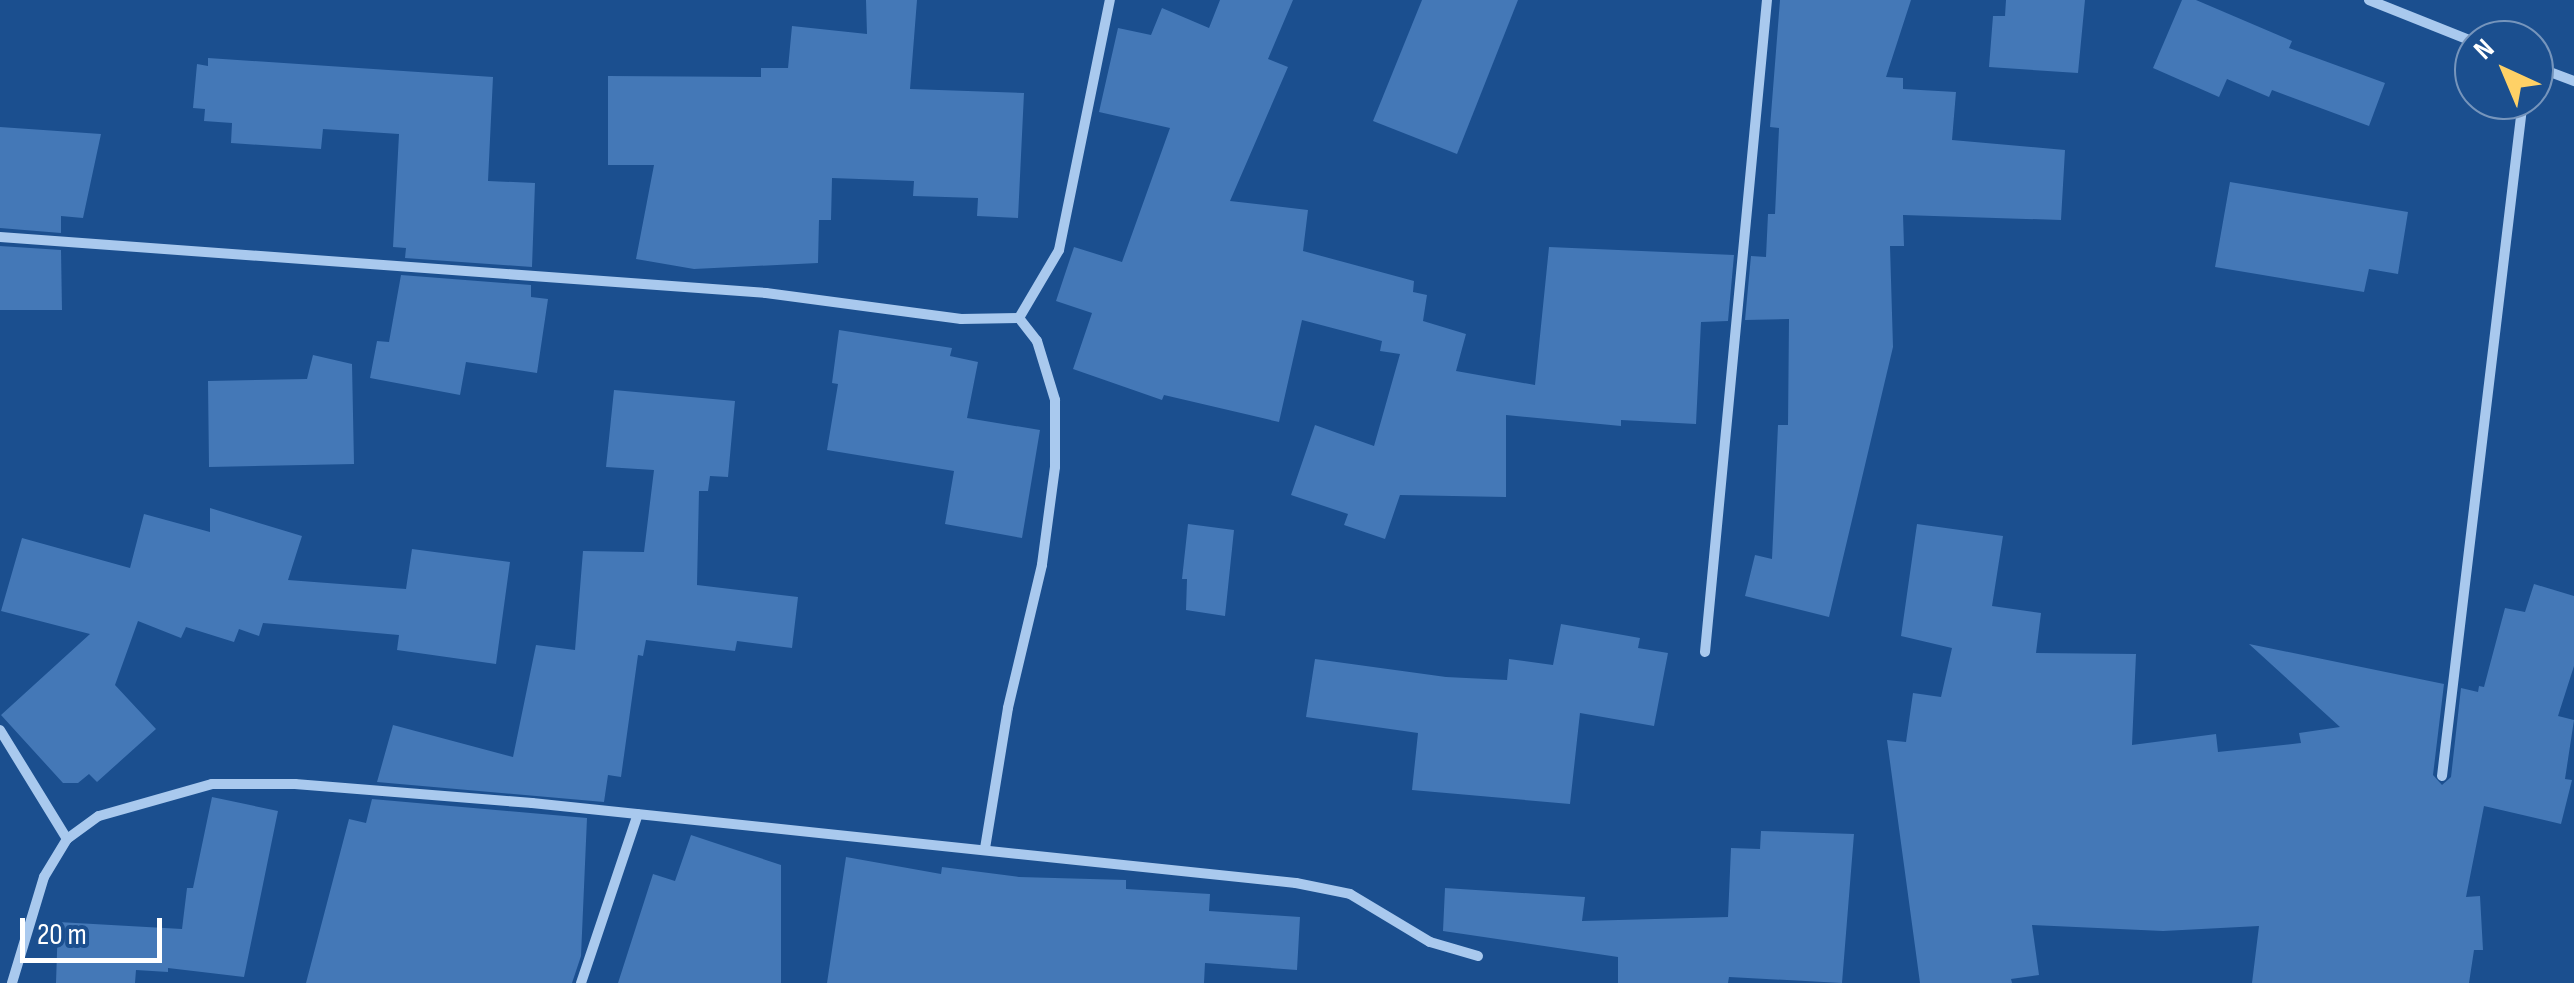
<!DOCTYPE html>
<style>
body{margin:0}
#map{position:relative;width:2574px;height:983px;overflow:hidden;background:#1b4f8f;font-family:"Sofia Sans Condensed",sans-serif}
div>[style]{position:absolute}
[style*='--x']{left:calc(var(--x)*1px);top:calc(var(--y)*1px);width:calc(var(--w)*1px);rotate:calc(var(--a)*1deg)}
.building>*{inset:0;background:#4478b7}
.minor>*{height:10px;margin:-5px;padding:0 5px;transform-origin:5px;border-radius:5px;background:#a9c9ee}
span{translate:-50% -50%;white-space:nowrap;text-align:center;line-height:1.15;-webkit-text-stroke:8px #1b4f8f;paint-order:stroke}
.north{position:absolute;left:2454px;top:20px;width:100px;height:100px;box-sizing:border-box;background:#1b4f8f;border:2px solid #7695bc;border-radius:50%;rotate:316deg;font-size:28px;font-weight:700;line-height:40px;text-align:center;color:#fff}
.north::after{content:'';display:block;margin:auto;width:35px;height:45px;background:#ffd166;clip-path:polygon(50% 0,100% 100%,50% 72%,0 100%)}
.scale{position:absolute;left:20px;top:918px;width:142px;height:45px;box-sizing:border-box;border:5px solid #fff;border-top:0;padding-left:12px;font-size:30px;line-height:35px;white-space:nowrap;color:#fff;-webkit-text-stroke:8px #1b4f8f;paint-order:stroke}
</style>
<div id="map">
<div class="building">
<i style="clip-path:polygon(866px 0,917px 0,910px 89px,1024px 93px,1018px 218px,977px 216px,978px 198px,913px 196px,914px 181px,832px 178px,831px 220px,819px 220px,818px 263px,694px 269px,636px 259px,654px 165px,608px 165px,608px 76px,761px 77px,761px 68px,788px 68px,792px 26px,867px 34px)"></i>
<i style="clip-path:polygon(1220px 0,1293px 0,1268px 59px,1288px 67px,1230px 201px,1308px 210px,1303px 251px,1414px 281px,1413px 292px,1427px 295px,1423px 321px,1466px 334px,1456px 371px,1535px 385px,1549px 247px,1734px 255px,1728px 321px,1701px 322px,1696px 424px,1621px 420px,1621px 426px,1506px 415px,1506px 497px,1400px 495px,1385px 539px,1344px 525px,1348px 514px,1291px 495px,1315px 425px,1374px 446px,1400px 354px,1380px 351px,1382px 341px,1302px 320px,1279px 422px,1164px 395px,1162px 400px,1073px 369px,1092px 313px,1056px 301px,1074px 247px,1122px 262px,1170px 128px,1099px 112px,1118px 28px,1151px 35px,1162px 8px,1209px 28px)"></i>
<i style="clip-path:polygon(1422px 0,1518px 0,1457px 154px,1373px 121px)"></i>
<i style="clip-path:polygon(1780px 0,1911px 0,1886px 77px,1903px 78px,1903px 89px,1956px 92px,1952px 140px,2065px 150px,2061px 220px,1903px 215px,1904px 246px,1890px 246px,1893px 347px,1829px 617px,1745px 596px,1755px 555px,1772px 559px,1778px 425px,1788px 425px,1789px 319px,1745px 320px,1751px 256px,1766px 257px,1768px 214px,1775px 214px,1779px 128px,1770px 127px)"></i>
<i style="clip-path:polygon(2006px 0,2085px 0,2078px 73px,1989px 67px,1993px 16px,2005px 16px)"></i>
<i style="clip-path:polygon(2182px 0,2196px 0,2292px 41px,2289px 48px,2385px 83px,2369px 126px,2272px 90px,2269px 97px,2227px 79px,2219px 97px,2153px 68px)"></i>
<i style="clip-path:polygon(208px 58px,493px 77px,488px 181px,535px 183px,532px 267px,405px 258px,406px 248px,393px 247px,399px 134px,323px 129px,321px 149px,231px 143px,232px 123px,204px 121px,205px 109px,193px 108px,197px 64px,208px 66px)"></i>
<i style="clip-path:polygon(0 127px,101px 134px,83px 218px,61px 216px,61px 233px,0 228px)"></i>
<i style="clip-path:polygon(2230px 182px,2408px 212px,2398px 274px,2369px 269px,2364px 292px,2215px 267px)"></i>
<i style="clip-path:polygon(0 246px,61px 250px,62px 310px,0 310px)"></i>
<i style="clip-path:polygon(401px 275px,531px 285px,531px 297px,548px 299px,537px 373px,466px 362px,460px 395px,370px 378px,377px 341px,389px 342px)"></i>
<i style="clip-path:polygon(839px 330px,952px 348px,950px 356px,978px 362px,967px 418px,1040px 430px,1022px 538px,945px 524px,954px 471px,827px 450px,838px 384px,832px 383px)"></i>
<i style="clip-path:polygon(313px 355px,352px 364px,354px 464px,209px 467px,208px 381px,307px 379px)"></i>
<i style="clip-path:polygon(614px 390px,735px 401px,728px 477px,710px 476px,708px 491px,699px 491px,697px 585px,798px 597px,792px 648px,737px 641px,735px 651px,646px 640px,643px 656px,638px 655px,621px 777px,608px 775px,604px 802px,377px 782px,393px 725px,513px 757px,536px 645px,575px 650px,583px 551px,644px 552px,654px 470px,606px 467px)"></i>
<i style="clip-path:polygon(210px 508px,302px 536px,288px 580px,406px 589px,412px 549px,510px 562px,496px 664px,397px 650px,399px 635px,263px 623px,259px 636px,239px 629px,234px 642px,186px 627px,181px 638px,138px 621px,115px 685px,156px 729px,97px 782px,89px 774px,78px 783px,63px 783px,1px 715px,90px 634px,1px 611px,22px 538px,130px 568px,144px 514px,210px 532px)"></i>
<i style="clip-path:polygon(1188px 524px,1234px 530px,1225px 616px,1186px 610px,1187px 579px,1182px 579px)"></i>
<i style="clip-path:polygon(1917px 524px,2003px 536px,1992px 606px,2041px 613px,2036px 653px,2136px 654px,2132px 745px,2216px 734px,2218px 752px,2301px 743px,2299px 733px,2340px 727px,2249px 644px,2444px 684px,2433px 775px,2442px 785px,2451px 777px,2461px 688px,2478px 692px,2479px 686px,2484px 687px,2505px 608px,2525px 612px,2534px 584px,2574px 596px,2574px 666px,2558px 716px,2574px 720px,2565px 779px,2572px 780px,2561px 824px,2484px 806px,2466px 897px,2480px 896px,2483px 950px,2474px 950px,2469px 983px,2252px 983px,2259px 926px,2163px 931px,2032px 925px,2039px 975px,2011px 979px,2012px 983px,1920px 983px,1887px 740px,1906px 742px,1913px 693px,1941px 697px,1952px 648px,1901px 636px)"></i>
<i style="clip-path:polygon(1561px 624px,1640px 638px,1638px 648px,1668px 653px,1654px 726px,1580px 713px,1570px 804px,1412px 790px,1418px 733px,1306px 717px,1315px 659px,1446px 677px,1507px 680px,1509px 659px,1553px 665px)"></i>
<i style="clip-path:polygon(212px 797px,278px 811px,244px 977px,168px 968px,168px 972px,136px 970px,135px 983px,56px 983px,58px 922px,182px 929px,187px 888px,193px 888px)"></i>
<i style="clip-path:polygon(372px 799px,587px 818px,581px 956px,572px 983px,306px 983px,349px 819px,366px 823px)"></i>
<i style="clip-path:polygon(1761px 831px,1854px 834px,1842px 983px,1729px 977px,1728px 983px,1618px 983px,1618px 957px,1443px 931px,1445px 888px,1585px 897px,1582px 921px,1728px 917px,1731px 848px,1760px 849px)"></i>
<i style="clip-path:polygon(691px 835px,781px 865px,781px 983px,618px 983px,653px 874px,675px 881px)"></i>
<i style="clip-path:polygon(846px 857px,941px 874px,942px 867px,1019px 877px,1126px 880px,1126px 889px,1210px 894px,1209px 911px,1300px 917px,1297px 970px,1205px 963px,1204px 983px,827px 983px)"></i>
</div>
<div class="minor">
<i style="--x:2369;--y:0;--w:113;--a:21.8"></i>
<i style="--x:2534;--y:66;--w:43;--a:20.6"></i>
<i style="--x:0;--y:237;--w:768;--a:4.18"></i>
<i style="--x:766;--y:293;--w:197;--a:7.6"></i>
<i style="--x:961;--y:319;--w:58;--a:-1"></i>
<i style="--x:1019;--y:318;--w:29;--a:52"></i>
<i style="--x:1037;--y:341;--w:62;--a:73"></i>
<i style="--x:1055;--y:400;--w:67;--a:90"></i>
<i style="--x:1055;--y:467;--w:99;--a:97.6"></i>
<i style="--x:1042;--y:565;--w:147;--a:103.4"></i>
<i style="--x:1008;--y:708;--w:142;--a:99.3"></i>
<i style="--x:1019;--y:318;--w:79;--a:-59.5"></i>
<i style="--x:1059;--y:250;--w:255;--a:-78.5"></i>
<i style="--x:1705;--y:652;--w:655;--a:-84.57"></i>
<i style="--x:0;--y:730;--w:128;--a:58.4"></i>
<i style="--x:67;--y:839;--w:44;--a:121.2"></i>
<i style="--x:44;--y:877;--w:111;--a:106.8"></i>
<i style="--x:2442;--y:776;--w:681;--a:-83.17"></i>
<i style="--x:67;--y:839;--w:39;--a:-36"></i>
<i style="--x:99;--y:816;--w:117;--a:-15.8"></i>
<i style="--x:212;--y:784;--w:83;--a:0"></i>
<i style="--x:295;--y:784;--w:238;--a:4.6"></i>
<i style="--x:532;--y:803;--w:768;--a:5.98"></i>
<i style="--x:1296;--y:883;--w:55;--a:11.5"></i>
<i style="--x:1350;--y:894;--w:93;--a:31"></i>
<i style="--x:1430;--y:942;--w:50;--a:16.3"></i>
<i style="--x:581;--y:983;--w:178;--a:-71.4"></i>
</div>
<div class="north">N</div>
<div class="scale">20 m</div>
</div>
